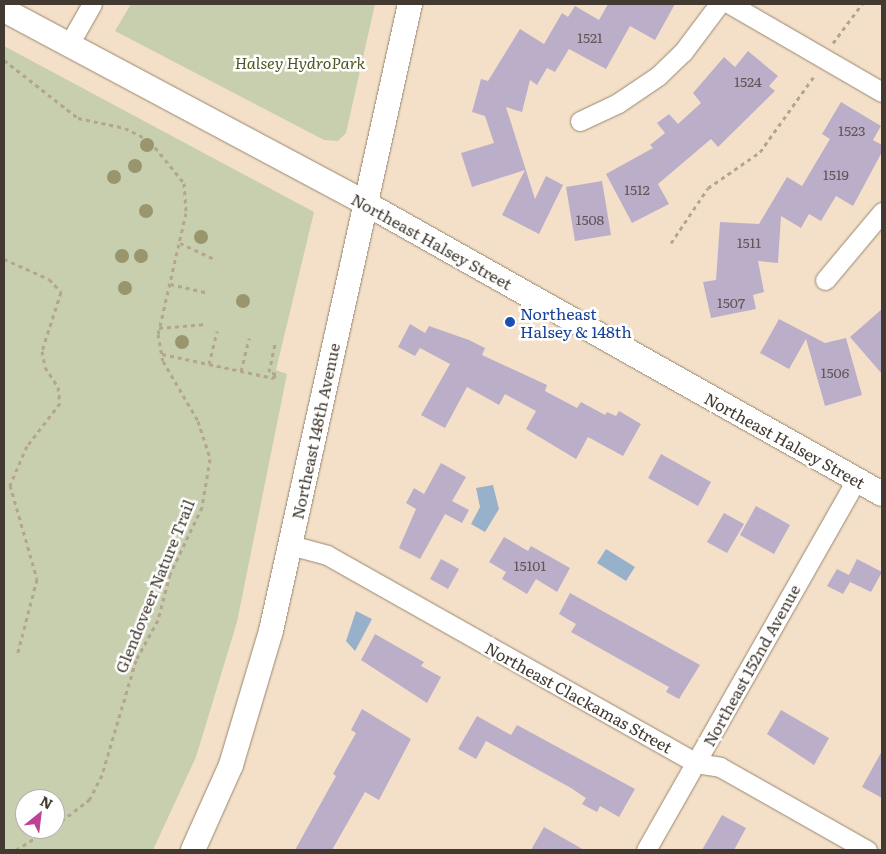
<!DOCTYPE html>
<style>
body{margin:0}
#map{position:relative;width:886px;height:854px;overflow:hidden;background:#f4e0c8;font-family:Literata,serif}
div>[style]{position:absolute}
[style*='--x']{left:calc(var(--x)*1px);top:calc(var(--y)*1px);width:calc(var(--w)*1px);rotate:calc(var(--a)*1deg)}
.green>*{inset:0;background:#c7cfae}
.water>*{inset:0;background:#98b1ca}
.building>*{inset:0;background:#bbaec8}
.path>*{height:3px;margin-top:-1.5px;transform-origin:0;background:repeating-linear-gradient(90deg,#b4a592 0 4px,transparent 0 8px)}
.roads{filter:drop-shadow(0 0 1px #988771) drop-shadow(0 0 1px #988771)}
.minor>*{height:19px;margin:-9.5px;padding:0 9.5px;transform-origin:9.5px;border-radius:9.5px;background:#fff}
.major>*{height:24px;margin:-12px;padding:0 12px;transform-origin:12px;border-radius:12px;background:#fff}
.trees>*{width:14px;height:14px;margin:-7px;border-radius:50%;background:#99956d}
.dots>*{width:14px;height:14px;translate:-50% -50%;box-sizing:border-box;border:2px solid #fff;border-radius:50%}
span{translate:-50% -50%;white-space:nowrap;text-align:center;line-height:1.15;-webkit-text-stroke:5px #fff;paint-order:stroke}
.number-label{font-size:14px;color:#605757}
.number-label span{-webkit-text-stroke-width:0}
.park-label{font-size:16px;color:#4e5723;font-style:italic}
.street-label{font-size:16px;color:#423a31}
.transit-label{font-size:16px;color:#164399}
.left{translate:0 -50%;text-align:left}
.frame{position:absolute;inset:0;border:5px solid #423a31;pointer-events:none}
.north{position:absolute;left:15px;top:789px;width:50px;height:50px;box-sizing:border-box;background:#fff;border:1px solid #b3b0ad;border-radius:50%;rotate:29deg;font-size:14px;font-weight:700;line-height:20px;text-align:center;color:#423a31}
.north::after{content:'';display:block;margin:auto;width:18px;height:22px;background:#bd4396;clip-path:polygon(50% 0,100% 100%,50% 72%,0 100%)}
</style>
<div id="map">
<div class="green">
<i style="clip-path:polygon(131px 4px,375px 4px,346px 133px,338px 141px,324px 140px,115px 31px)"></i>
<i style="clip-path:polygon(evenodd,4px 46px,314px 212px,276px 370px,287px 374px,237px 622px,196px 757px,153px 850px,4px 850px,4px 46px,25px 799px,55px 799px,55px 829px,25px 829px,25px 799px)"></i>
</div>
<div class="water">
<i style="clip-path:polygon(493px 485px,499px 509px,485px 532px,471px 524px,480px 507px,476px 488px)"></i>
<i style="clip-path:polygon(606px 549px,635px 567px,626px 581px,597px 563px)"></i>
<i style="clip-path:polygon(356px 611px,372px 619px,355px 651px,346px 641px)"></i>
</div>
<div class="building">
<i style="clip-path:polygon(608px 4px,675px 4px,655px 40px,630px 26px,606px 69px,569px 49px,555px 72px,547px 68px,537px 85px,530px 80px,522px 112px,506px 107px,535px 199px,546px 176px,563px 185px,539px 234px,502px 215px,525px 170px,472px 187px,461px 153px,494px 143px,485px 116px,472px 112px,481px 79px,488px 81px,520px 29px,544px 44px,562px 13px,568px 17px,575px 6px,599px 20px)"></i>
<i style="clip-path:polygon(748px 51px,778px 76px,769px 86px,775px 91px,718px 147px,711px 139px,658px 184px,669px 204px,632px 223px,606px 174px,653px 148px,650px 145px,665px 133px,657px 123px,669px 114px,678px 124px,701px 103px,693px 93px,724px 57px,735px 67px)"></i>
<i style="clip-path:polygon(841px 102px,881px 126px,873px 140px,882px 145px,882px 152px,853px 206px,836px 196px,821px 221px,809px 214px,801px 228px,781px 216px,778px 263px,758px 261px,764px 292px,753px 295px,756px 309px,711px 318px,703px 282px,716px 280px,720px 222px,759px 224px,787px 177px,802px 186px,830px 139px,822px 134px)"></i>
<i style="clip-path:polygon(602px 181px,611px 235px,575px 241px,566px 187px)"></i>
<i style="clip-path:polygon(882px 309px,882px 374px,850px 337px)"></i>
<i style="clip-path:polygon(779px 319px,825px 343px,846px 338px,862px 395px,825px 406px,806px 339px,789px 369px,760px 353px)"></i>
<i style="clip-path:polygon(410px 324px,425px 333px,429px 326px,469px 340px,485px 348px,482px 355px,547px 385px,545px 391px,577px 408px,581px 402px,605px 415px,607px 412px,616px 416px,619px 411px,641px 424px,623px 456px,588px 437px,576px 459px,526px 429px,536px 411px,505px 394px,499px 405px,467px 387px,445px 428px,421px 415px,450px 364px,420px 348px,415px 356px,398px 347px)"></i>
<i style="clip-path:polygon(661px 454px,711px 482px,698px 506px,648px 478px)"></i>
<i style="clip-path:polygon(441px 463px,466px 477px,452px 501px,469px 510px,462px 523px,445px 514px,420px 559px,399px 548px,416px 509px,406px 503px,414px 488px,424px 494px)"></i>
<i style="clip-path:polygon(756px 506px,790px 525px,774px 554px,740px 535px)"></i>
<i style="clip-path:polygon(724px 513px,744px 524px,727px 553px,707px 542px)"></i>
<i style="clip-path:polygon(504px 537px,528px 551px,531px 546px,570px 568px,557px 592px,536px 579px,527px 594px,502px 579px,506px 572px,489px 562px)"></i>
<i style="clip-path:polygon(441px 559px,459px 569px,448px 589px,430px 579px)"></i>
<i style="clip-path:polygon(857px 559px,882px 572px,871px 592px,850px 582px,843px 594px,827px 586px,837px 569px,849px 575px)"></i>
<i style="clip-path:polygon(570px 593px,700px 665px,679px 699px,666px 692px,669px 687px,571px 632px,576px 624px,559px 614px)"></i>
<i style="clip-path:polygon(375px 634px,424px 662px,421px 666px,441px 677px,427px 703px,361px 660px)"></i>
<i style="clip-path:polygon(362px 709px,411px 739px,379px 800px,365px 792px,332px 850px,295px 850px,336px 776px,333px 774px,356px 733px,351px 730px)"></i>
<i style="clip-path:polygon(781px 710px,829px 738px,814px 765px,767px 734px)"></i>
<i style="clip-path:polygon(477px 716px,511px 735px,517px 725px,635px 789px,619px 817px,600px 806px,597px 812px,582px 804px,586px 798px,571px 788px,486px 741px,476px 759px,458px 749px)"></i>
<i style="clip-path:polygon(882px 751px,882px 798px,862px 787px)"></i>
<i style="clip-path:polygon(722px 815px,746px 828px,734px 850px,702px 850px)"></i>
<i style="clip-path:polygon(544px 827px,584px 850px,531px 850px)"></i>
</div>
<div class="path">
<i style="--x:833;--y:43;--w:49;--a:-53.4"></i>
<i style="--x:4;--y:60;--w:94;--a:38.1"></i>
<i style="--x:78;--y:118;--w:48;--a:12"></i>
<i style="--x:125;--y:128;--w:28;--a:27"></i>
<i style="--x:150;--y:141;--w:54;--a:51"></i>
<i style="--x:184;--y:183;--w:30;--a:86"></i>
<i style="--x:186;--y:213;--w:124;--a:103"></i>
<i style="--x:158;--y:334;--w:27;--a:80"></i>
<i style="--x:163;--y:361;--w:69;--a:59.7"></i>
<i style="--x:198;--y:421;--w:40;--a:72"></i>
<i style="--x:210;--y:459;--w:49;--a:99.5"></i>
<i style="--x:202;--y:507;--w:74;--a:115.5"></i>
<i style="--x:170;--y:574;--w:48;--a:104.6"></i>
<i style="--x:158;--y:620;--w:46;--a:118.8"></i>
<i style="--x:136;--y:660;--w:120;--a:106.5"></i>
<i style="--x:102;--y:775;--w:27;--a:117"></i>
<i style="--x:90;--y:799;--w:44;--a:142.4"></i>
<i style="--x:180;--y:243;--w:38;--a:25"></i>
<i style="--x:671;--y:243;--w:66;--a:-56.1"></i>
<i style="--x:708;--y:188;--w:63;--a:-34.7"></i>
<i style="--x:760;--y:152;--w:95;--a:-54.5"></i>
<i style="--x:4;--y:259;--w:49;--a:24"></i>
<i style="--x:49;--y:279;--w:18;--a:47"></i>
<i style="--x:61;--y:292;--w:62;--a:107.9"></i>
<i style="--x:42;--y:351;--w:16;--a:79"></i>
<i style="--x:45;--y:367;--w:24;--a:57"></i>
<i style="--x:58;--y:387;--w:16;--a:83"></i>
<i style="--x:60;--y:403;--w:54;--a:127.5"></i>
<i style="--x:27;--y:446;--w:43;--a:113.6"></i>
<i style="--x:10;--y:485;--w:98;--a:74"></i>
<i style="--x:37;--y:579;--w:80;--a:104.6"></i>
<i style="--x:170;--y:284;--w:39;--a:13"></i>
<i style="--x:159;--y:328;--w:47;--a:-4.9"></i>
<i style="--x:162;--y:354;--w:114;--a:12.2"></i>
<i style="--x:273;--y:378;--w:5;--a:-53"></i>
<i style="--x:276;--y:374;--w:7;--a:-164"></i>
<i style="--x:269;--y:372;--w:29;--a:-78"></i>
<i style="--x:209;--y:364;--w:34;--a:-76"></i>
<i style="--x:241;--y:371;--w:34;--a:-76"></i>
<i style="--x:16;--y:850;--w:40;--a:-32"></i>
</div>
<div class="roads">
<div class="minor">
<i style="--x:730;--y:4;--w:176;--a:30.1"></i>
<i style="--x:68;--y:46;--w:48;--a:-60.3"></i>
<i style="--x:580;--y:121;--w:42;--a:-25.3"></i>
<i style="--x:618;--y:103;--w:48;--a:-34"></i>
<i style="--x:658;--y:76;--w:35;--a:-44"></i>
<i style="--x:683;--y:52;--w:60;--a:-53.1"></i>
<i style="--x:825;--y:280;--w:89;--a:-50"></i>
<i style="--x:290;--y:545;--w:38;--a:15"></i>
<i style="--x:327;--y:555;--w:424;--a:29.4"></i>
<i style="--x:696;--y:763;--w:24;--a:9"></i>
<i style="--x:720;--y:767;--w:169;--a:29.5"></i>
<i style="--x:646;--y:850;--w:425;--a:-60.4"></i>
</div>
<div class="major">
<i style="--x:4;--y:10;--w:409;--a:28.1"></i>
<i style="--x:365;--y:203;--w:593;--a:29.37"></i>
<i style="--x:193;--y:850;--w:93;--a:-65.9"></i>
<i style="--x:231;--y:765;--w:140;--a:-73.4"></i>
<i style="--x:271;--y:631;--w:642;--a:-77.5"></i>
</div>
</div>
<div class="trees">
<i style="left:147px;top:145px"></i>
<i style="left:135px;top:166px"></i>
<i style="left:114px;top:177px"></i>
<i style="left:146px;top:211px"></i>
<i style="left:201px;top:237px"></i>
<i style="left:122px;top:256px"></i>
<i style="left:141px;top:256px"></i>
<i style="left:125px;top:288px"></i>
<i style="left:243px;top:301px"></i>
<i style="left:182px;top:342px"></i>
</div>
<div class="dots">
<i style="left:510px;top:322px;background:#1a4fb4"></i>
</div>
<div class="number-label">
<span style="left:590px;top:37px">1521</span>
<span style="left:748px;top:81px">1524</span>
<span style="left:852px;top:130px">1523</span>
<span style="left:836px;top:174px">1519</span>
<span style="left:637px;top:189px">1512</span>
<span style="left:590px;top:219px">1508</span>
<span style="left:749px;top:242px">1511</span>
<span style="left:731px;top:302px">1507</span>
<span style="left:835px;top:372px">1506</span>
<span style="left:530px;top:565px">15101</span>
</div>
<div class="park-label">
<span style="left:300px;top:62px">Halsey HydroPark</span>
</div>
<div class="street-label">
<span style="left:432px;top:241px;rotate:29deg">Northeast Halsey Street</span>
<span style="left:315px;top:431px;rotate:-78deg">Northeast 148th Avenue</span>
<span style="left:785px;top:440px;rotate:29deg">Northeast Halsey Street</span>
<span style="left:154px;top:586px;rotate:-68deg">Glendoveer Nature Trail</span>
<span style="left:751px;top:665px;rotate:-61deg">Northeast 152nd Avenue</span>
<span style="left:579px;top:697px;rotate:29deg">Northeast Clackamas Street</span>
</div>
<div class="transit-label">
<span class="left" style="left:520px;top:322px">Northeast<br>Halsey &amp; 148th</span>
</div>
<div class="frame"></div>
<div class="north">N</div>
</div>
